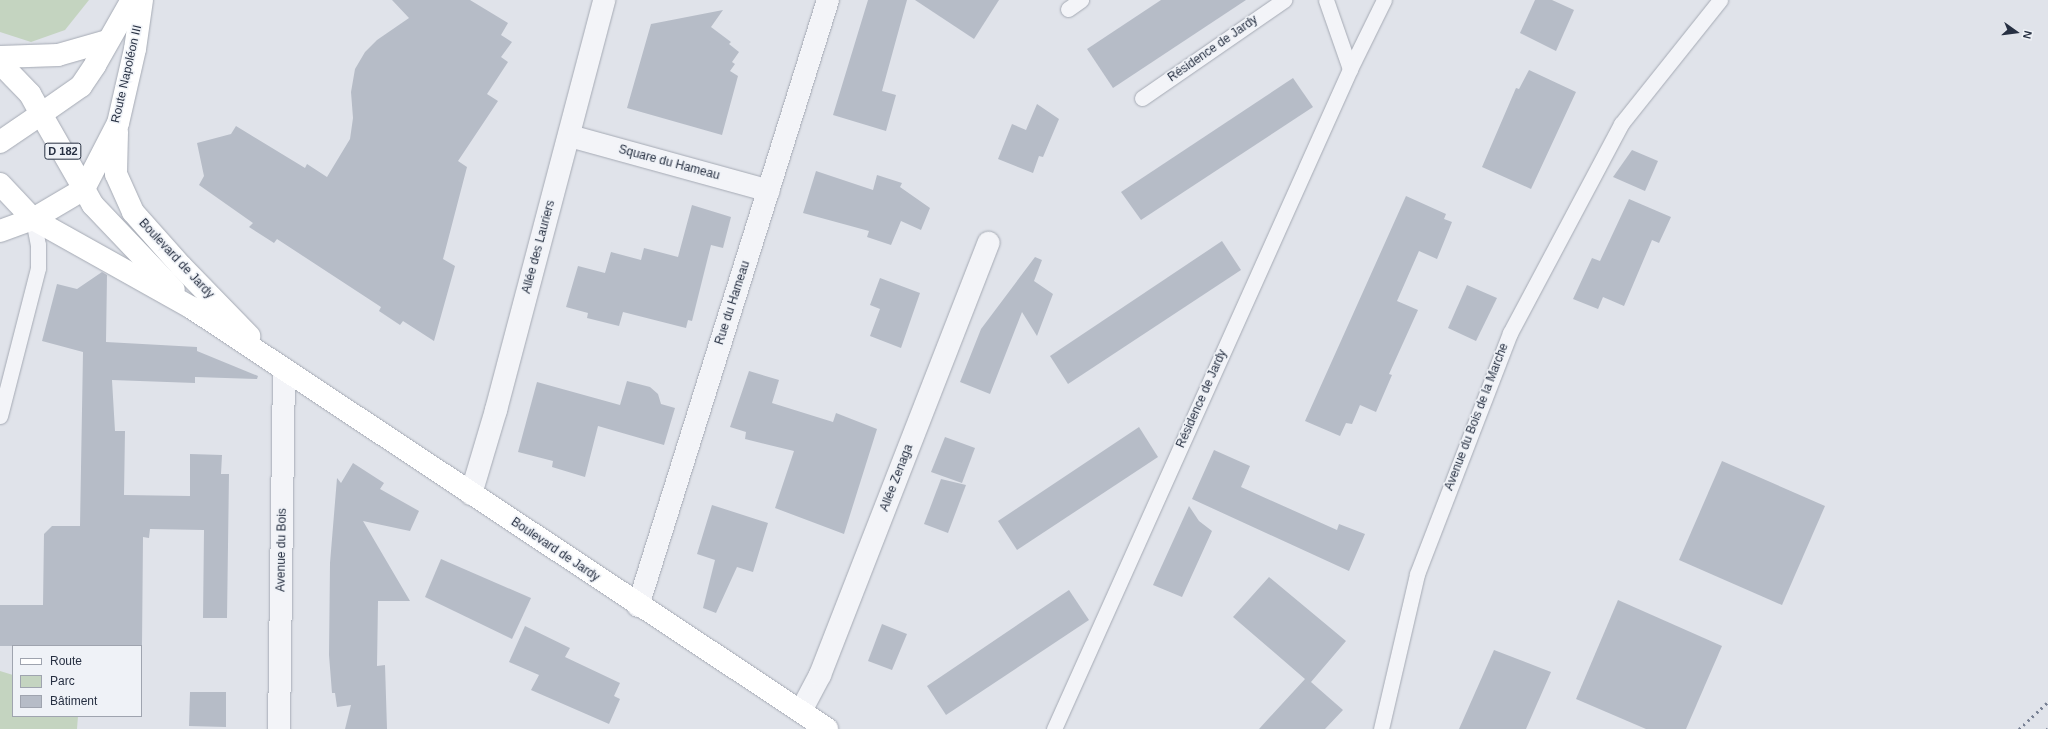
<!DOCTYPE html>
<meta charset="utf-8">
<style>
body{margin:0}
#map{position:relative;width:2048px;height:729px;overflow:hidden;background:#e0e3ea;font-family:Arial,sans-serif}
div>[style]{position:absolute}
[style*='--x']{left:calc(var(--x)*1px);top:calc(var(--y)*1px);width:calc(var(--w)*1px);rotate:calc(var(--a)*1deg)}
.green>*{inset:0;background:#c4d4c0}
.building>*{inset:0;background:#b6bcc7}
.roads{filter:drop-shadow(0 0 1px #a5aab4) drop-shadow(0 0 1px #a5aab4)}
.lane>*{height:15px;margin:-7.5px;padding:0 7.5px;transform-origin:7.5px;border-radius:7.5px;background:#f3f4f8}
.street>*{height:22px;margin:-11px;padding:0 11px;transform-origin:11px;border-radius:11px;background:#f3f4f8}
.secondary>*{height:22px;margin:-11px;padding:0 11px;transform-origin:11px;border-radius:11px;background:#fff}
.primary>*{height:22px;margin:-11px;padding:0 11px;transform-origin:11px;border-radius:11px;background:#fff}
.highway>*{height:22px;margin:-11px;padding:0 11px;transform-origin:11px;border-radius:11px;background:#fff}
.rail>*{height:3px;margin-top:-1.5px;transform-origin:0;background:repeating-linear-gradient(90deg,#788194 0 2px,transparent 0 6px)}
span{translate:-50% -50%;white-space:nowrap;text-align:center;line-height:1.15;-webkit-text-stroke:3px #eff2f7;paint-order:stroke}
.shield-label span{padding:1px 3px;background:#eff2f7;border:1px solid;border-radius:3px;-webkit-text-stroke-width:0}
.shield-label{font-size:11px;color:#273042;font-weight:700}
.street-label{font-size:12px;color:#273042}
.legend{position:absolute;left:12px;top:645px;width:130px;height:72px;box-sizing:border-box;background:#eff2f7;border:1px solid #9fa4af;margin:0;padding:5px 7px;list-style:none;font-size:12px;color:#273042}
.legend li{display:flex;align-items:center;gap:8px;height:20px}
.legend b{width:20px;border:1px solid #9fa4af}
.north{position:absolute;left:1996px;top:12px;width:40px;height:40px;-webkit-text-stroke:3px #eff2f7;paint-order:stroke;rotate:104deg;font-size:11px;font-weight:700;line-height:16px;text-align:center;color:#273042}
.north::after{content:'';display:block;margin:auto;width:14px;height:18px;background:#273042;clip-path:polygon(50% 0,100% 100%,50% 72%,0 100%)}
</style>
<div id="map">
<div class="green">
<i style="clip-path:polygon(0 0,89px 0,65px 30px,31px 42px,0 32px)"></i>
<i style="clip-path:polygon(0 671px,13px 675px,13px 716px,78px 716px,77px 729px,0 729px)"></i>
</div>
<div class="building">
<i style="clip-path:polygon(392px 0,470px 0,508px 23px,501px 35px,512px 42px,501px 57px,508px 62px,487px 94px,498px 101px,458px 161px,467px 167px,443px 259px,455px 266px,434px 341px,403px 321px,400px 325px,379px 311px,381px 307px,277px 239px,274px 243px,249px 227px,253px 223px,199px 185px,204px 176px,197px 143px,231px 134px,236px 126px,305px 168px,307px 164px,327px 177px,350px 139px,353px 118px,351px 92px,355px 69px,365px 52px,377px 40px,409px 18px)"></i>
<i style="clip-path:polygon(868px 0,907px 0,882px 91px,896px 95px,886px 131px,833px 115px)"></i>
<i style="clip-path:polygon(915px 0,999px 0,974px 39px)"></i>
<i style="clip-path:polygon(1161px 0,1246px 0,1113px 88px,1087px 49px)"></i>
<i style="clip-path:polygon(1535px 0,1552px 0,1574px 10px,1556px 51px,1520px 33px)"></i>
<i style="clip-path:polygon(723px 10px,711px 27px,731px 42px,729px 44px,739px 52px,732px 62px,735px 64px,730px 71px,738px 76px,722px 135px,627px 108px,651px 24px)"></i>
<i style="clip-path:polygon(1529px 70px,1576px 92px,1531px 189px,1482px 167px,1516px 88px,1519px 89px)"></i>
<i style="clip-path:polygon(1293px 78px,1313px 107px,1141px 220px,1121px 192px)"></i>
<i style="clip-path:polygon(1037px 104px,1059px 119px,1043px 157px,1039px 156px,1033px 173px,998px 159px,1012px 124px,1026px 130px)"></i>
<i style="clip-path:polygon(1632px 150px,1658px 161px,1645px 191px,1613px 177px)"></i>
<i style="clip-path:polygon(816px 171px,873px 190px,877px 175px,902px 183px,900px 187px,930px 208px,921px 230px,901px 221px,891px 245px,867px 237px,869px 231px,803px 213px)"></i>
<i style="clip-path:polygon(1406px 196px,1446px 214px,1444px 219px,1452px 222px,1437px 259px,1419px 251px,1397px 301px,1418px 310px,1389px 374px,1392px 375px,1376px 412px,1360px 405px,1352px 424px,1346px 423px,1340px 436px,1305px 421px)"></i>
<i style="clip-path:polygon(1629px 199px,1671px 217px,1659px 243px,1652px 240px,1624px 306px,1603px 297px,1598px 309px,1573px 299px,1592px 258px,1600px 261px)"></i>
<i style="clip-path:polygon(692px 205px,731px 217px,723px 248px,711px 245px,692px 321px,688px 320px,686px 328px,623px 312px,619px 326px,587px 318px,588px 313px,566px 307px,578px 266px,605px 273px,611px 252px,641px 260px,644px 248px,678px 257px)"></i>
<i style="clip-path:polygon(1222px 241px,1241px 270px,1068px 384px,1050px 356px)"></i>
<i style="clip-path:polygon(1035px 257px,1042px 260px,1034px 281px,1053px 294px,1037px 336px,1022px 312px,990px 394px,960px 382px,981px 329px)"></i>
<i style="clip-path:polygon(102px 272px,107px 275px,106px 342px,197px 347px,197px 351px,258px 376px,257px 379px,195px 377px,195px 383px,112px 380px,115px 431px,125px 431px,124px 495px,190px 496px,190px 454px,222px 455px,221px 474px,229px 474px,227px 618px,203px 618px,204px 530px,150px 529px,149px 538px,143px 537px,142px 646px,0 646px,0 605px,43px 605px,44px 534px,52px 526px,80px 526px,83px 352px,42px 341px,57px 284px,77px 289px)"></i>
<i style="clip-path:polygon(880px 278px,920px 293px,901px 348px,870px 336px,880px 309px,870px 305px)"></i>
<i style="clip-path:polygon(1467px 285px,1497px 298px,1476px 341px,1448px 328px)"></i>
<i style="clip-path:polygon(749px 371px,779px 380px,772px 403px,833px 422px,836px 413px,877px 429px,844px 534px,775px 508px,794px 451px,745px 439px,746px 432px,730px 427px)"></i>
<i style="clip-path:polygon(627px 381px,650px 387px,658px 394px,661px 404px,675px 408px,664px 445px,598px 426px,585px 477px,552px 467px,553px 461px,518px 452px,537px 382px,620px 405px)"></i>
<i style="clip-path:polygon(1139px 427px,1158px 457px,1017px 550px,998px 521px)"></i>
<i style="clip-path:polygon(945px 437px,975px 448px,962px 483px,931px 472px)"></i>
<i style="clip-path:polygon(1214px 450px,1250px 466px,1241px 487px,1337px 530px,1339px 524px,1365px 534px,1349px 571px,1192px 499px)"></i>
<i style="clip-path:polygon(1722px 461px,1825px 506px,1782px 605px,1679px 560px)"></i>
<i style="clip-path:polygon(353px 463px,384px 483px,380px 489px,419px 511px,410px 531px,363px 521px,410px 601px,378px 601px,377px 666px,385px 665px,387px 729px,345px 729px,351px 705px,337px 707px,335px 693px,332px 693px,329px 655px,330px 563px,337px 478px,341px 483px)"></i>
<i style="clip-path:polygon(941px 479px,966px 485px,948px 533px,924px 524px)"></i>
<i style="clip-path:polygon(712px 505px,768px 523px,753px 572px,737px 567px,716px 613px,703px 608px,715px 560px,697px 554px)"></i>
<i style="clip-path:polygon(1189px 506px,1199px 521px,1212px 531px,1182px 597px,1153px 585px)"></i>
<i style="clip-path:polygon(441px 559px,531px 598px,512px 639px,425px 597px)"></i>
<i style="clip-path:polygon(1269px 577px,1346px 641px,1311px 682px,1343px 710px,1325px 729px,1259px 729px,1305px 679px,1233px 617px)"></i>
<i style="clip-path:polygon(1069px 590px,1089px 620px,946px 715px,927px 686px)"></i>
<i style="clip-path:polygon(1618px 600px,1722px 646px,1686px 729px,1646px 729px,1576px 699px)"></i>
<i style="clip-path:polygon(882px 624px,907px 634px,892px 670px,868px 661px)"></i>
<i style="clip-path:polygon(525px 626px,570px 648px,565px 657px,620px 683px,614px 696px,620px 699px,609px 724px,531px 690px,539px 675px,509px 662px)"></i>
<i style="clip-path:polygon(1494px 650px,1551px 672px,1526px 729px,1459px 729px)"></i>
<i style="clip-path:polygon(190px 692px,226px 692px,226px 727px,189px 726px)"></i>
</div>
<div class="roads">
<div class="lane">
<i style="--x:1326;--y:0;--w:73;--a:70.8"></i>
<i style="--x:1068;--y:9;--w:16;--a:-35"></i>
<i style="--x:1142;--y:98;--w:173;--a:-34.6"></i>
<i style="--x:0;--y:416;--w:153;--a:-75.6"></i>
<i style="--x:38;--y:268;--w:23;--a:-90"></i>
<i style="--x:38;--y:245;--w:26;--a:-101"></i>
<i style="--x:1054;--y:729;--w:723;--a:-65.84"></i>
<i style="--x:1350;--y:69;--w:77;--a:-63.8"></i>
<i style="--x:1381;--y:729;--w:159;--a:-76.9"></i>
<i style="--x:1417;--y:574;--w:258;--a:-68.9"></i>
<i style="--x:1510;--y:333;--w:237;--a:-62"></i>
<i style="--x:1621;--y:124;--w:159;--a:-51.4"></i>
</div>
<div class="street">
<i style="--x:570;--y:136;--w:206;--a:15.4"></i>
<i style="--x:471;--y:494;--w:88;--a:-73.4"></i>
<i style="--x:496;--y:410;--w:424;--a:-75.2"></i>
<i style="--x:638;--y:606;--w:635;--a:-72.59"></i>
<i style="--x:801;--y:711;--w:41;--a:-62.2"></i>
<i style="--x:820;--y:675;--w:464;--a:-68.7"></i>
<i style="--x:279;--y:729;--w:359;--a:-89.2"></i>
</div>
<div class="secondary">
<i style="--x:142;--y:0;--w:49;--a:98.1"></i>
<i style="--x:135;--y:49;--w:76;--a:102.9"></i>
<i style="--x:118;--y:123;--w:74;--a:117.3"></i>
<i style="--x:84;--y:189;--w:18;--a:61"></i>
<i style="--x:93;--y:205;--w:117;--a:46.4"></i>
<i style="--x:41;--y:114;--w:49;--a:-35"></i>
<i style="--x:81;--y:86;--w:25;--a:-56"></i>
<i style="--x:95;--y:65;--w:75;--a:-60.4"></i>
<i style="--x:117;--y:132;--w:42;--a:91.4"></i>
<i style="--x:116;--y:174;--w:42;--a:65.9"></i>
<i style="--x:133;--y:212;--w:72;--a:48.4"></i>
<i style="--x:181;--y:266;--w:98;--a:45.8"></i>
<i style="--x:33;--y:219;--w:182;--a:29.2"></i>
<i style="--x:192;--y:308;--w:762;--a:33.54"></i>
</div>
<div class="primary">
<i style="--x:0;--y:142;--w:50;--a:-34.3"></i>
<i style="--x:41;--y:114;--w:86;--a:60.2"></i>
<i style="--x:84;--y:189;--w:59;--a:149.5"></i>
<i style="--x:33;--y:219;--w:48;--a:-133.3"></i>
</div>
<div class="highway">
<i style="--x:0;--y:57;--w:58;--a:-2"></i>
<i style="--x:58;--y:55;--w:51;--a:-15.9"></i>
<i style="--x:0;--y:63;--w:43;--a:45.9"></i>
<i style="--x:30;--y:94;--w:23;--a:61"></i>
<i style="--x:0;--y:231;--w:35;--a:-20"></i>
</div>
</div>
<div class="rail">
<i style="--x:2019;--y:729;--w:40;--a:-43"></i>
<i style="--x:2047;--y:729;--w:1;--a:-45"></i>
</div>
<div class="shield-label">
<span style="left:63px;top:151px">D 182</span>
</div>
<div class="street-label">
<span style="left:1213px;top:49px;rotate:-35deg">Résidence de Jardy</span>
<span style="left:127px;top:74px;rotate:-77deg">Route Napoléon III</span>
<span style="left:669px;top:163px;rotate:15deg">Square du Hameau</span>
<span style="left:539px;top:247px;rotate:-75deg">Allée des Lauriers</span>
<span style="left:176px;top:259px;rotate:47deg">Boulevard de Jardy</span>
<span style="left:733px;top:303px;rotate:-72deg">Rue du Hameau</span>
<span style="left:1202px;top:399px;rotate:-66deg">Résidence de Jardy</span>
<span style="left:1477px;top:417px;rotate:-69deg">Avenue du Bois de la Marche</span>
<span style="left:897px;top:478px;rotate:-69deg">Allée Zenaga</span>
<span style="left:282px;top:550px;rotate:-89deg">Avenue du Bois</span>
<span style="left:555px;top:550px;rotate:34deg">Boulevard de Jardy</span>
</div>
<ul class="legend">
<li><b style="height:5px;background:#fff"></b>Route</li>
<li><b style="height:11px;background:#c4d4c0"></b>Parc</li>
<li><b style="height:11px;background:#b6bcc7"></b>Bâtiment</li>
</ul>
<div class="north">N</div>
</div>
